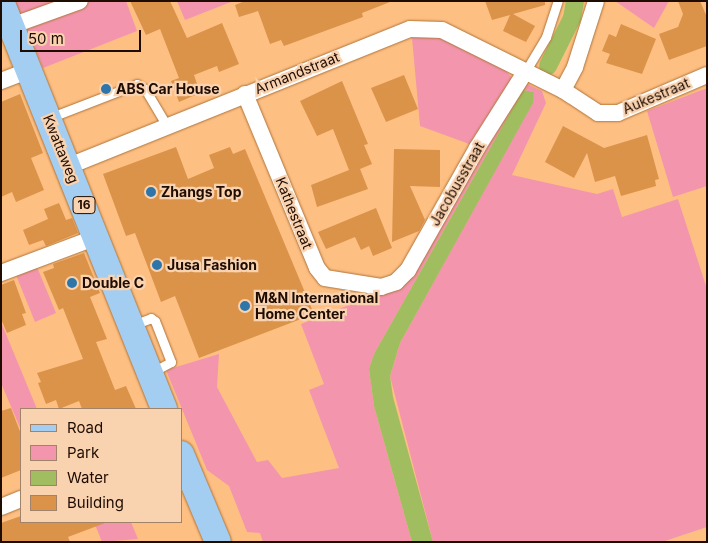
<!DOCTYPE html>
<style>
body{margin:0}
#map{position:relative;width:708px;height:543px;overflow:hidden;background:#febf83;font-family:Inter,sans-serif}
div>[style]{position:absolute}
[style*='--x']{left:calc(var(--x)*1px);top:calc(var(--y)*1px);width:calc(var(--w)*1px);rotate:calc(var(--a)*1deg)}
.green>*{inset:0;background:#f396ad}
.water>*{inset:0;background:#a0be60}
.canal>*{height:18px;margin:-9px;padding:0 9px;transform-origin:9px;border-radius:9px;background:#a0be60}
.building>*{inset:0;background:#db9349}
.roads{filter:drop-shadow(0 0 1px #af7439) drop-shadow(0 0 1px #af7439)}
.lane>*{height:9px;margin:-4.5px;padding:0 4.5px;transform-origin:4.5px;border-radius:4.5px;background:#fff}
.street>*{height:16px;margin:-8px;padding:0 8px;transform-origin:8px;border-radius:8px;background:#fff}
.primary>*{height:26px;margin:-13px;padding:0 13px;transform-origin:13px;border-radius:13px;background:#a3cef1}
.dots>*{width:14px;height:14px;translate:-50% -50%;box-sizing:border-box;border:2px solid #f9d2b0;border-radius:50%}
span{translate:-50% -50%;white-space:nowrap;text-align:center;line-height:1.15;-webkit-text-stroke:4.5px #f9d2b0;paint-order:stroke}
.shield-label span{padding:1px 4px;background:#f9d2b0;border:1px solid;border-radius:4px;-webkit-text-stroke-width:0}
.shield-label{font-size:12px;color:#1e0c00;font-weight:700}
.street-label{font-size:14px;color:#1e0c00}
.poi-label{font-size:14px;color:#1e0c00;font-weight:700}
.left{translate:0 -50%;text-align:left}
.frame{position:absolute;inset:0;border:2px solid #1e0c00;pointer-events:none}
.legend{position:absolute;left:20px;top:408px;width:162px;height:115px;box-sizing:border-box;background:#f9d2b0;border:1px solid #a1836a;margin:0;padding:6px 9px;list-style:none;font-size:15px;color:#1e0c00}
.legend li{display:flex;align-items:center;gap:10px;height:25px}
.legend b{width:25px;border:1px solid #a1836a}
.scale{position:absolute;left:20px;top:30px;width:121px;height:22px;box-sizing:border-box;border:2px solid #1e0c00;border-top:0;padding-left:6px;font-size:15px;line-height:18px;white-space:nowrap;color:#1e0c00;-webkit-text-stroke:4px #f9d2b0;paint-order:stroke}
</style>
<div id="map">
<div class="green">
<i style="clip-path:polygon(15px 1px,55px 1px,21px 16px)"></i>
<i style="clip-path:polygon(91px 1px,126px 1px,137px 31px,43px 68px,26px 27px)"></i>
<i style="clip-path:polygon(177px 1px,230px 1px,231px 2px,185px 20px)"></i>
<i style="clip-path:polygon(615px 1px,669px 1px,654px 28px)"></i>
<i style="clip-path:polygon(428px 36px,449px 39px,505px 70px,512px 78px,472px 145px,420px 126px,412px 38px)"></i>
<i style="clip-path:polygon(527px 84px,542px 91px,546px 103px,512px 175px,597px 194px,613px 189px,622px 217px,678px 199px,707px 289px,707px 527px,662px 542px,433px 542px,390px 376px,400px 343px,532px 103px,534px 92px,523px 90px,374px 354px,369px 369px,374px 406px,412px 542px,263px 542px,260px 533px,247px 532px,229px 486px,207px 470px,166px 370px,219px 354px,217px 387px,257px 462px,268px 460px,282px 478px,339px 468px,309px 390px,324px 384px,301px 324px,392px 288px,514px 93px)"></i>
<i style="clip-path:polygon(707px 88px,707px 186px,673px 197px,647px 111px)"></i>
<i style="clip-path:polygon(37px 267px,56px 313px,35px 322px,16px 275px)"></i>
<i style="clip-path:polygon(1px 322px,37px 409px,21px 409px,21px 430px,1px 383px)"></i>
<i style="clip-path:polygon(94px 522px,131px 522px,138px 539px,102px 542px)"></i>
</div>
<div class="water">
<i style="clip-path:polygon(523px 90px,534px 92px,533px 103px,400px 343px,390px 376px,393px 397px,433px 542px,412px 542px,374px 406px,369px 369px,374px 354px)"></i>
</div>
<div class="canal">
<i style="--x:548;--y:66;--w:54;--a:-63.4"></i>
<i style="--x:572;--y:18;--w:17;--a:-80"></i>
</div>
<div class="building">
<i style="clip-path:polygon(130px 1px,170px 1px,187px 38px,222px 23px,239px 64px,219px 72px,217px 66px,194px 75px,200px 93px,179px 102px,171px 81px,179px 78px,160px 29px,146px 35px)"></i>
<i style="clip-path:polygon(245px 1px,390px 1px,390px 2px,362px 13px,363px 17px,284px 46px,281px 40px,270px 44px,258px 11px,239px 17px,235px 5px)"></i>
<i style="clip-path:polygon(485px 1px,545px 1px,545px 5px,513px 14px,535px 26px,526px 42px,503px 31px,510px 15px,492px 20px)"></i>
<i style="clip-path:polygon(678px 1px,700px 1px,707px 17px,707px 46px,669px 60px,659px 34px,678px 27px,683px 14px)"></i>
<i style="clip-path:polygon(621px 24px,656px 39px,642px 74px,606px 63px,610px 54px,602px 51px,609px 34px,616px 37px)"></i>
<i style="clip-path:polygon(404px 75px,418px 109px,386px 122px,371px 88px)"></i>
<i style="clip-path:polygon(342px 81px,368px 144px,364px 145px,372px 164px,360px 169px,368px 189px,317px 207px,311px 185px,349px 170px,333px 129px,317px 136px,300px 101px)"></i>
<i style="clip-path:polygon(20px 94px,43px 153px,31px 158px,44px 190px,16px 202px,12px 192px,1px 197px,1px 102px)"></i>
<i style="clip-path:polygon(563px 126px,604px 148px,647px 135px,659px 179px,655px 180px,656px 186px,621px 196px,615px 176px,595px 182px,587px 153px,574px 178px,545px 162px)"></i>
<i style="clip-path:polygon(176px 147px,188px 179px,214px 168px,209px 155px,230px 147px,233px 154px,245px 149px,314px 314px,199px 358px,175px 296px,161px 302px,135px 233px,126px 236px,103px 174px)"></i>
<i style="clip-path:polygon(394px 149px,440px 150px,440px 187px,410px 186px,425px 220px,419px 231px,392px 242px)"></i>
<i style="clip-path:polygon(59px 203px,66px 220px,72px 218px,78px 233px,46px 246px,43px 240px,29px 245px,23px 230px,48px 219px,44px 209px)"></i>
<i style="clip-path:polygon(376px 208px,392px 248px,373px 256px,369px 246px,361px 250px,355px 237px,326px 249px,318px 232px)"></i>
<i style="clip-path:polygon(84px 253px,100px 293px,90px 297px,107px 339px,96px 342px,115px 390px,126px 386px,136px 409px,82px 409px,79px 401px,59px 409px,56px 400px,46px 404px,38px 383px,41px 382px,37px 373px,83px 359px,63px 308px,59px 310px,43px 272px,54px 268px,53px 264px)"></i>
<i style="clip-path:polygon(14px 280px,26px 313px,22px 314px,26px 325px,7px 333px,1px 319px,1px 285px)"></i>
<i style="clip-path:polygon(11px 408px,21px 434px,21px 470px,1px 478px,1px 411px)"></i>
<i style="clip-path:polygon(21px 516px,21px 522px,105px 523px,68px 537px,70px 542px,1px 542px,1px 523px)"></i>
</div>
<div class="roads">
<div class="lane">
<i style="--x:525;--y:72;--w:41;--a:-59"></i>
<i style="--x:546;--y:37;--w:38;--a:-72"></i>
<i style="--x:49;--y:118;--w:94;--a:-21.1"></i>
<i style="--x:137;--y:84;--w:9;--a:32"></i>
<i style="--x:145;--y:89;--w:43;--a:59.3"></i>
<i style="--x:133;--y:325;--w:19;--a:-21"></i>
<i style="--x:151;--y:318;--w:5;--a:37"></i>
<i style="--x:155;--y:321;--w:44;--a:68.7"></i>
<i style="--x:171;--y:362;--w:21;--a:152"></i>
</div>
<div class="street">
<i style="--x:11;--y:26;--w:73;--a:-19.9"></i>
<i style="--x:1;--y:81;--w:30;--a:-21"></i>
<i style="--x:563;--y:90;--w:26;--a:-62"></i>
<i style="--x:575;--y:67;--w:69;--a:-72.3"></i>
<i style="--x:245;--y:94;--w:188;--a:67.5"></i>
<i style="--x:317;--y:268;--w:13;--a:51"></i>
<i style="--x:325;--y:278;--w:57;--a:9.1"></i>
<i style="--x:381;--y:287;--w:16;--a:-18"></i>
<i style="--x:396;--y:282;--w:17;--a:-45"></i>
<i style="--x:408;--y:270;--w:140;--a:-60.5"></i>
<i style="--x:477;--y:148;--w:90;--a:-57.7"></i>
<i style="--x:69;--y:166;--w:367;--a:-21.9"></i>
<i style="--x:410;--y:29;--w:32;--a:2"></i>
<i style="--x:442;--y:30;--w:135;--a:26.4"></i>
<i style="--x:563;--y:90;--w:42;--a:33.3"></i>
<i style="--x:598;--y:113;--w:20;--a:0"></i>
<i style="--x:618;--y:113;--w:97;--a:-23.1"></i>
<i style="--x:1;--y:273;--w:103;--a:-20.6"></i>
<i style="--x:1;--y:507;--w:22;--a:-22"></i>
</div>
<div class="primary">
<i style="--x:1;--y:1;--w:439;--a:68.2"></i>
<i style="--x:181;--y:454;--w:95;--a:67.2"></i>
</div>
</div>
<div class="dots">
<i style="left:106px;top:89px;background:#2e76aa"></i>
<i style="left:151px;top:192px;background:#2e76aa"></i>
<i style="left:157px;top:265px;background:#2e76aa"></i>
<i style="left:72px;top:283px;background:#2e76aa"></i>
<i style="left:245px;top:306px;background:#2e76aa"></i>
</div>
<div class="shield-label">
<span style="left:84px;top:205px">16</span>
</div>
<div class="street-label">
<span style="left:297px;top:73px;rotate:-22deg">Armandstraat</span>
<span style="left:656px;top:96px;rotate:-23deg">Aukestraat</span>
<span style="left:61px;top:149px;rotate:68deg">Kwattaweg</span>
<span style="left:457px;top:184px;rotate:-60deg">Jacobusstraat</span>
<span style="left:294px;top:213px;rotate:68deg">Kathestraat</span>
</div>
<div class="poi-label">
<span class="left" style="left:116px;top:89px">ABS Car House</span>
<span class="left" style="left:161px;top:192px">Zhangs Top</span>
<span class="left" style="left:167px;top:265px">Jusa Fashion</span>
<span class="left" style="left:82px;top:283px">Double C</span>
<span class="left" style="left:255px;top:306px">M&amp;N International<br>Home Center</span>
</div>
<div class="frame"></div>
<ul class="legend">
<li><b style="height:6px;background:#a3cef1"></b>Road</li>
<li><b style="height:14px;background:#f396ad"></b>Park</li>
<li><b style="height:14px;background:#a0be60"></b>Water</li>
<li><b style="height:14px;background:#db9349"></b>Building</li>
</ul>
<div class="scale">50 m</div>
</div>
